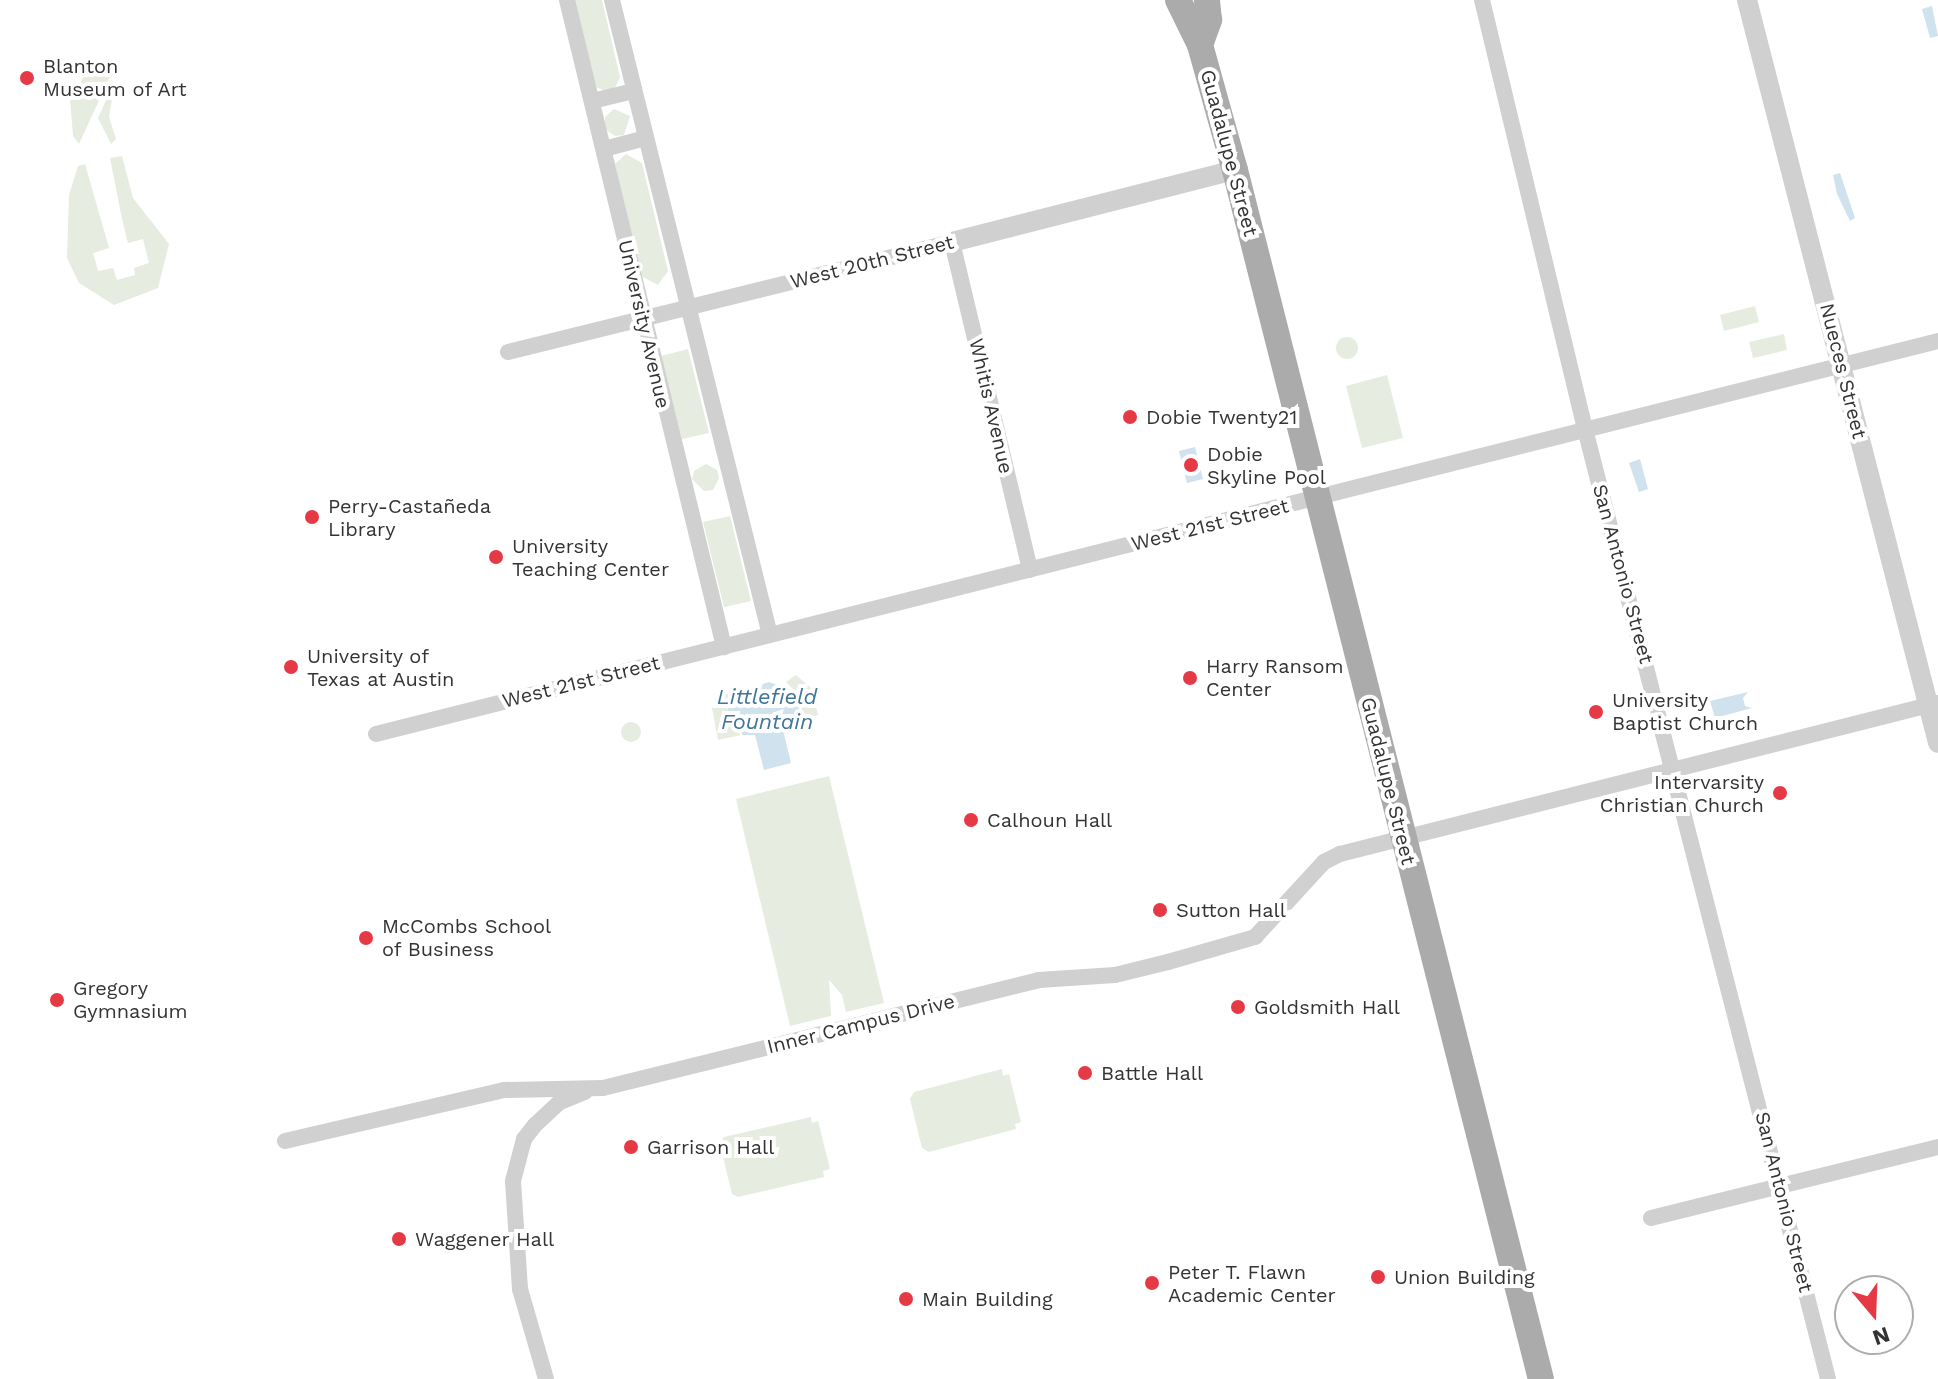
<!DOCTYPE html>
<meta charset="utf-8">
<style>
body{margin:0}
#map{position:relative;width:1938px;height:1379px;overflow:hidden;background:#fff;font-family:"Work Sans",sans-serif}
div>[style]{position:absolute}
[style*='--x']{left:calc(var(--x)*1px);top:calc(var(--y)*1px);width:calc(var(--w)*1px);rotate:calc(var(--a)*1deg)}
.green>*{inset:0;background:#e6ecdf}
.round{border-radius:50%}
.water>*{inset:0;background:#cfe2ee}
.minor>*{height:16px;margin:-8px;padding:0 8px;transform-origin:8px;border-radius:8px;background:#d0d0d0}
.tertiary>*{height:20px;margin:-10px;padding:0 10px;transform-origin:10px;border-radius:10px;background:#d0d0d0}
.primary>*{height:26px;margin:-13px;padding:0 13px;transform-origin:13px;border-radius:13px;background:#ababab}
.dots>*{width:22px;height:22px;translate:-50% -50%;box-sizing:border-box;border:4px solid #fff;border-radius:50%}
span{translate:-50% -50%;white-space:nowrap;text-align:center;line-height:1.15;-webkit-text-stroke:8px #fff;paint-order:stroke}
.poi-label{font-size:20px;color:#333}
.left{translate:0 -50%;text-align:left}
.right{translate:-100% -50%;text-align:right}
.street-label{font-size:20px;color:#333}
.water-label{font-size:22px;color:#3f7597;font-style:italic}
.north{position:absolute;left:1834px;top:1275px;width:80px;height:80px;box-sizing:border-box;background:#fff;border:2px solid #adadad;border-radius:50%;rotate:161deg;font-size:22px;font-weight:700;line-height:32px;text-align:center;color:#333}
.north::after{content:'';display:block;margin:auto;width:28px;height:36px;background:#e63946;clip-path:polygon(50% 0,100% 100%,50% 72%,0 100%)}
</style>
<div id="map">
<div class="green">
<i style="clip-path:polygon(573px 0,602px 0,620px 77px,615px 88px,605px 91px,596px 87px)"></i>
<i style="clip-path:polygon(95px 67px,111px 74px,79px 144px,73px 136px,70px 99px,89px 69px)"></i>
<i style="clip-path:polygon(115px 81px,109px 117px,116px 139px,111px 144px,98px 118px)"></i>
<i style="clip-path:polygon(614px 109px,630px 116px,624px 135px,615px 136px,605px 129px,605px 117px)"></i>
<i style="clip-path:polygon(626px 154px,642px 163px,668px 271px,658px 285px,641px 276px,615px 164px)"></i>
<i style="clip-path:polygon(122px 156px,133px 198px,169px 244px,158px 288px,114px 305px,79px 283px,67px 258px,69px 195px,78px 166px,85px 164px,109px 248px,93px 253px,98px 271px,113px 268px,117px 280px,135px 275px,134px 268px,149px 263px,143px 239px,128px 243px,122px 219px,110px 158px)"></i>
<i style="clip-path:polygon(1755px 306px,1759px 322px,1724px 331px,1720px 315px)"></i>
<i style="clip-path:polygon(1784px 334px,1787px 350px,1753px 358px,1749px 342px)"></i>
<i class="round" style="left:1336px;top:337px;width:22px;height:22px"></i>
<i style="clip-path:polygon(688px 349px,709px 433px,682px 439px,661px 356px)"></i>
<i style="clip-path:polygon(1387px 375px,1403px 438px,1362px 448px,1346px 386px)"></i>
<i style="clip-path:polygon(706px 464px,717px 470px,719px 478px,713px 490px,704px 491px,692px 479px,694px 471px)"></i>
<i style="clip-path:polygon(730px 516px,751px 601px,724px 607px,703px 522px)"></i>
<i style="clip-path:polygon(796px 675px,811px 688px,818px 715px,796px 720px,802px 713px,801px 697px,786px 682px)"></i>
<i style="clip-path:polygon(728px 694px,727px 722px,741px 735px,718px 740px,712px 708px,719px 695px)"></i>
<i class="round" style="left:621px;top:722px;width:20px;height:20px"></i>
<i style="clip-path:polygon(829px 776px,884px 1003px,846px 1012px,842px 995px,829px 980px,831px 1016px,790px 1026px,736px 799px)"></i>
<i style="clip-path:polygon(1002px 1069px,1003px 1076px,1009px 1074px,1021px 1122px,1015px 1124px,1016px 1129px,929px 1152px,922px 1148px,910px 1099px,914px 1092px)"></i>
<i style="clip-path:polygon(811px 1117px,812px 1123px,818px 1121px,830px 1169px,823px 1171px,824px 1177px,738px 1197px,732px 1194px,720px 1144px,724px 1137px)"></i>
</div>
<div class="water">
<i style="clip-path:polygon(1932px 6px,1938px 36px,1930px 38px,1922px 9px)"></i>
<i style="clip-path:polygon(1840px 173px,1855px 218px,1850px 221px,1837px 194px,1833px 175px)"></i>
<i style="clip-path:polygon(1195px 447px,1203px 479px,1187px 483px,1179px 451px)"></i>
<i style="clip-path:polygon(1640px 459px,1648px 489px,1639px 492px,1629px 463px)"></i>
<i style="clip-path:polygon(769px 682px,795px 691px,799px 709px,792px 726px,783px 730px,791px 763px,764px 770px,755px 735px,743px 735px,726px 717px,729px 704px,741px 691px)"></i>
<i style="clip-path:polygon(1748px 692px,1743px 698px,1745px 706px,1752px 708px,1715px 718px,1710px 701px)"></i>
</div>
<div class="minor">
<i style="--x:567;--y:0;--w:666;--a:76.36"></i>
<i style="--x:612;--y:0;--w:654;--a:76.03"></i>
<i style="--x:1482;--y:0;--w:441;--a:76.5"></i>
<i style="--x:1585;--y:429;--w:981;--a:75.65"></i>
<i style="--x:592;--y:101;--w:43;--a:-13.4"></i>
<i style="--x:604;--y:149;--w:43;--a:-14.7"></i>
<i style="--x:508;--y:352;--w:457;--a:-13.9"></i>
<i style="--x:952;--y:242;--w:337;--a:76.6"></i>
<i style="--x:376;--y:734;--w:1611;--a:-14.12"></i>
<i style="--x:285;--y:1141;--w:225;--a:-13.1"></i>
<i style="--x:504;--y:1090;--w:99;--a:-1.2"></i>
<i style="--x:603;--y:1088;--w:449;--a:-13.9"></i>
<i style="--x:1039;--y:980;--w:76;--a:-3.8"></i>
<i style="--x:1115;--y:975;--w:55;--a:-13.8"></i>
<i style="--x:1168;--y:962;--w:91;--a:-16"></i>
<i style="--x:1255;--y:937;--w:102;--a:-47.4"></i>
<i style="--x:1324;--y:862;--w:18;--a:-27"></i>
<i style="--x:1340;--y:854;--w:616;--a:-14.19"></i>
<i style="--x:1651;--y:1218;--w:296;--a:-13.9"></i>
<i style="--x:546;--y:1379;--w:94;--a:-106.1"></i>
<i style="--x:520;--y:1289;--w:108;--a:-93.7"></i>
<i style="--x:513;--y:1181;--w:43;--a:-75.3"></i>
<i style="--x:524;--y:1139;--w:18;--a:-52"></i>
<i style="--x:535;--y:1125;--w:34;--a:-43"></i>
<i style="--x:560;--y:1102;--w:27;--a:-22"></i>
</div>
<div class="tertiary">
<i style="--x:1747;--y:0;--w:767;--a:75.58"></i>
<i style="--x:952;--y:242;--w:292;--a:-14.3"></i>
</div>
<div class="primary">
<i style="--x:1178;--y:0;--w:50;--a:63.9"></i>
<i style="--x:1200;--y:45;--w:130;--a:74.4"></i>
<i style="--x:1235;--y:170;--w:1247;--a:75.8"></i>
<i style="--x:1200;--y:45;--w:27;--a:-70"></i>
<i style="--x:1209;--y:20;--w:20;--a:-96"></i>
</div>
<div class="dots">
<i style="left:27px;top:78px;background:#e63946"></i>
<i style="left:1130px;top:417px;background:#e63946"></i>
<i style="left:1191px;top:465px;background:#e63946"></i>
<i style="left:312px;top:517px;background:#e63946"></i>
<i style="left:496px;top:557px;background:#e63946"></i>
<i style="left:291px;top:667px;background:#e63946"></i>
<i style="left:1190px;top:678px;background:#e63946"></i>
<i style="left:1596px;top:712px;background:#e63946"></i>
<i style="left:1780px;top:793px;background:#e63946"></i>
<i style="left:971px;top:820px;background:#e63946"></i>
<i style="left:1160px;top:910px;background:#e63946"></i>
<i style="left:366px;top:938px;background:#e63946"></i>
<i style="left:57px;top:1000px;background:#e63946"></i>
<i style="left:1238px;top:1007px;background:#e63946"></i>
<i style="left:1085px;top:1073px;background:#e63946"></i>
<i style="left:631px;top:1147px;background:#e63946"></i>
<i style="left:399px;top:1239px;background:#e63946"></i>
<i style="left:1378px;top:1277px;background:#e63946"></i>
<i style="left:1152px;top:1283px;background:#e63946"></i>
<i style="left:906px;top:1299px;background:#e63946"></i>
</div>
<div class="poi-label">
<span class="left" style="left:43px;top:78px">Blanton<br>Museum of Art</span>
<span class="left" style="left:1146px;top:417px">Dobie Twenty21</span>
<span class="left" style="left:1207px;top:466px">Dobie<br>Skyline Pool</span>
<span class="left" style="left:328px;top:518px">Perry-Castañeda<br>Library</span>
<span class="left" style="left:512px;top:558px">University<br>Teaching Center</span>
<span class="left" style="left:307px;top:668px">University of<br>Texas at Austin</span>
<span class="left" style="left:1206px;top:678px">Harry Ransom<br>Center</span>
<span class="left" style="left:1612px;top:712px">University<br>Baptist Church</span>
<span class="right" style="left:1764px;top:794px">Intervarsity<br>Christian Church</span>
<span class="left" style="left:987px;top:820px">Calhoun Hall</span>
<span class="left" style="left:1176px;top:910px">Sutton Hall</span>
<span class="left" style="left:382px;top:938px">McCombs School<br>of Business</span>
<span class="left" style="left:73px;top:1000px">Gregory<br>Gymnasium</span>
<span class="left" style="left:1254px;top:1007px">Goldsmith Hall</span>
<span class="left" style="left:1101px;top:1073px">Battle Hall</span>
<span class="left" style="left:647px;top:1147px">Garrison Hall</span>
<span class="left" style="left:415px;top:1239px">Waggener Hall</span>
<span class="left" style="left:1168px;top:1284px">Peter T. Flawn<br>Academic Center</span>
<span class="left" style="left:1394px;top:1277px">Union Building</span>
<span class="left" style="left:922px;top:1299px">Main Building</span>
</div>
<div class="street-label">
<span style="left:1229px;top:153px;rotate:75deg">Guadalupe Street</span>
<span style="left:872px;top:262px;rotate:-14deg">West 20th Street</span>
<span style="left:644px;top:324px;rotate:77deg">University Avenue</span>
<span style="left:1843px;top:371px;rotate:76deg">Nueces Street</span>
<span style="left:991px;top:406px;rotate:77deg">Whitis Avenue</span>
<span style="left:1210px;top:525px;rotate:-14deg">West 21st Street</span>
<span style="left:1623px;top:574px;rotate:75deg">San Antonio Street</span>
<span style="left:581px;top:682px;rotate:-14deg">West 21st Street</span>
<span style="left:1388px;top:781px;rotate:76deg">Guadalupe Street</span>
<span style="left:861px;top:1024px;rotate:-14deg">Inner Campus Drive</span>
<span style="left:1784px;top:1202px;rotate:76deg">San Antonio Street</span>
</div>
<div class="water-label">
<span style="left:767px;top:709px">Littlefield<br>Fountain</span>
</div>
<div class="north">N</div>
</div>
